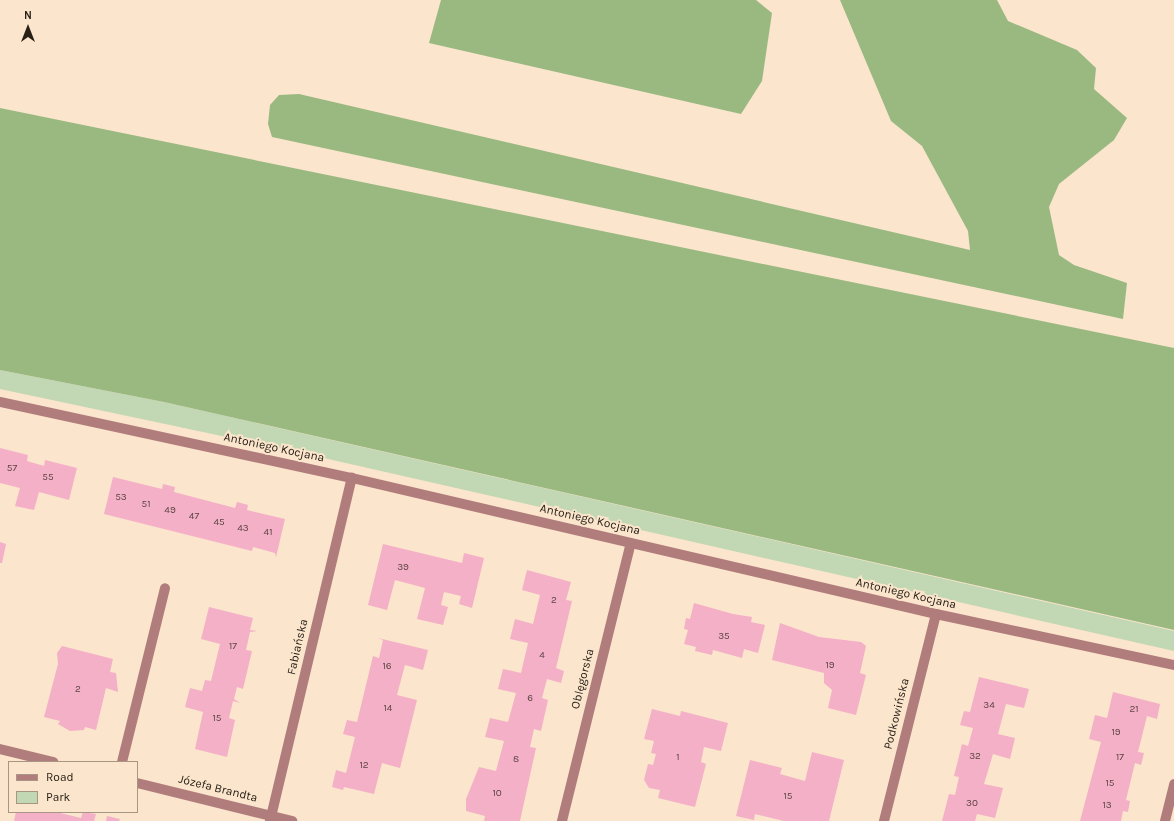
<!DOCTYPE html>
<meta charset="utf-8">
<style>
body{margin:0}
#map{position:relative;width:1174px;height:821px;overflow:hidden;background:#fbe5cc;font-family:Karla,sans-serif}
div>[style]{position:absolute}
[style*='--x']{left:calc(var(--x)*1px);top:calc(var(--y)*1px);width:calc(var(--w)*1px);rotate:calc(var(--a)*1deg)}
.green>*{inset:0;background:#c2d7b3}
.forest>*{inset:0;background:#99b981}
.building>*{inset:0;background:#f4b0c7}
.minor>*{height:10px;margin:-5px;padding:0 5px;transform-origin:5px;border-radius:5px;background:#b17d7c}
span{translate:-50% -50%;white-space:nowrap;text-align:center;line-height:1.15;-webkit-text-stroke:4px #fbe5cc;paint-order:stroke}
.number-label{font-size:10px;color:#5b4443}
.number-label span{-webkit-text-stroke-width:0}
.street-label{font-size:12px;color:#282017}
.legend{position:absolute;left:8px;top:761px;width:130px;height:52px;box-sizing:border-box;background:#fbe5cc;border:1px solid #a79684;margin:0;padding:5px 7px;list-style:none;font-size:12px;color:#282017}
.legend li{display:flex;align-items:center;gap:8px;height:20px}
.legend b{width:20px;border:1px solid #a79684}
.north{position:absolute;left:8px;top:8px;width:40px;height:40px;-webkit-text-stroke:3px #fbe5cc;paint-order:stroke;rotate:0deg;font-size:11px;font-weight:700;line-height:16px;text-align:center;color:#282017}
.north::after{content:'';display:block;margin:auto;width:14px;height:18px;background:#282017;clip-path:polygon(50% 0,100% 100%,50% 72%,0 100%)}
</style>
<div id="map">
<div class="green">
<i style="clip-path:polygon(0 370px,164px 402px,1174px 631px,1174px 651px,293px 451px,0 389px)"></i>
</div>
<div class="forest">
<i style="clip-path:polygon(441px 0,756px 0,772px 13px,762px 81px,741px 114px,429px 43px)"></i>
<i style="clip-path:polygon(840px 0,997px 0,1008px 21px,1077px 50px,1096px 68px,1094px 89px,1127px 118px,1114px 140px,1059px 184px,1049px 207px,1059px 255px,1074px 265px,1127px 283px,1123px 319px,272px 137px,268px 124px,270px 105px,279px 95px,299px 94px,970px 250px,968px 231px,922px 146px,891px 121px)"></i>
<i style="clip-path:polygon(0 108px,1174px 348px,1174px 630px,164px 402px,0 370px)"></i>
</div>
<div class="building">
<i style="clip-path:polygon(0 448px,28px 455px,27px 461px,44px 466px,45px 460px,77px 468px,69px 500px,39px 492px,34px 510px,15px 506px,20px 488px,0 483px)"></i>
<i style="clip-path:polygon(113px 477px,162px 489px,163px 484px,175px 487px,174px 492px,235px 508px,237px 502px,248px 505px,247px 510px,285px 519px,276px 557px,275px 553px,253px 547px,252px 551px,104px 514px)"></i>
<i style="clip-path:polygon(0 542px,6px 544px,2px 563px,0 563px)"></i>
<i style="clip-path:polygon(383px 544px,462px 563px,464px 553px,484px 558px,472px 608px,459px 604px,461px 596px,444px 592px,441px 605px,448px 607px,443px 625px,417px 619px,425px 588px,395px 580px,387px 610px,368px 605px)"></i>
<i style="clip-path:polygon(527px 570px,571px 582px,566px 600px,572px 601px,556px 668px,564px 671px,561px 683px,547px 679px,542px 698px,548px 700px,541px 731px,534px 729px,530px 747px,536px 748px,520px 821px,484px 821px,485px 816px,466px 811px,466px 799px,479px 767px,496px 771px,504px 741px,485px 737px,490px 718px,508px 722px,516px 693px,498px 689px,503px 669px,521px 673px,528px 643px,510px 639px,515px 619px,533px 624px,540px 595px,522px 590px)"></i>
<i style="clip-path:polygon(694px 603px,733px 614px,752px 617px,751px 622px,765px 625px,758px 653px,744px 649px,742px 658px,713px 650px,712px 655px,695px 651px,696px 647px,684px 644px,688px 630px,684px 629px,686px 618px,690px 619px)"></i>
<i style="clip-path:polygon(209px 607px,253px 618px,250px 630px,257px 631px,250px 632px,246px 650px,252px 651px,243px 689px,237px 687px,234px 699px,240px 703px,233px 701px,229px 718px,235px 720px,227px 757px,195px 749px,203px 712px,185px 707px,190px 688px,202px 691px,205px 680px,211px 681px,220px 644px,201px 639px)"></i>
<i style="clip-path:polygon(780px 623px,819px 637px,861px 642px,866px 646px,860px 673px,866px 675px,856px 715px,828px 708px,832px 690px,824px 683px,824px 673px,772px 660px)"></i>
<i style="clip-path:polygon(378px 638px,428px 650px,423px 670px,405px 665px,397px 695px,417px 700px,400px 768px,382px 763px,374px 794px,344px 787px,343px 790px,332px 787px,336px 770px,346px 773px,355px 737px,343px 734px,347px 720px,357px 722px,373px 656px,379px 658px,383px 640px)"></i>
<i style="clip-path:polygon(62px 646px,113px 659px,110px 672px,116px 673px,118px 692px,106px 688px,96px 730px,85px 727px,84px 730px,70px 731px,58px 724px,60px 721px,44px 717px,58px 664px,57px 653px)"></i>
<i style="clip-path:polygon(979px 677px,1029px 689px,1024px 708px,1006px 704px,998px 734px,1015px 738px,1010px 759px,993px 754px,984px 784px,1003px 788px,995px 818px,977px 814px,975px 821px,942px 821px,949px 794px,955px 795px,959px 777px,954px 776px,962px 744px,968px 746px,973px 728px,960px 725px,964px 711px,970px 712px)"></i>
<i style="clip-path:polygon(1113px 692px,1160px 704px,1157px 719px,1147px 716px,1138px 752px,1144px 753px,1141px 765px,1135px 763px,1126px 800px,1130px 801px,1128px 812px,1123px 811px,1121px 821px,1080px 821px,1101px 742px,1089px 739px,1095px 715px,1107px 718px)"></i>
<i style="clip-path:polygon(652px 709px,680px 716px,681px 711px,728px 723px,721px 751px,704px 747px,701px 762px,706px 764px,695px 807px,658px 798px,660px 790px,649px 788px,644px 780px,648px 764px,653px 765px,656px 754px,651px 753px,654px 741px,644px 739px)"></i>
<i style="clip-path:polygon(812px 752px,844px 760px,829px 821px,784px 821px,755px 814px,754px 820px,736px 816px,750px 760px,782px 768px,780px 774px,805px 781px)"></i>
<i style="clip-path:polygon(16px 812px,56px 812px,81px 818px,83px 812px,96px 814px,94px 821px,14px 821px)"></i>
<i style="clip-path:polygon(107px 816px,120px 819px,119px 821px,106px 821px)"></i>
</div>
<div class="minor">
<i style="--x:0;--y:402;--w:360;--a:12.2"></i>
<i style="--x:352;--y:478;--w:600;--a:13.11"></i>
<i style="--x:936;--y:614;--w:243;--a:12.1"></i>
<i style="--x:0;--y:749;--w:55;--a:13.8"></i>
<i style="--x:122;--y:762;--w:179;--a:-76.1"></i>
<i style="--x:137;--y:783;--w:160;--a:13.8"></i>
<i style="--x:270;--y:821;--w:353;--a:-76.6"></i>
<i style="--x:562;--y:821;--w:286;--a:-76.1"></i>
<i style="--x:884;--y:821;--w:213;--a:-75.9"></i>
<i style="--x:1165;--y:821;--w:38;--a:-76"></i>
</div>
<div class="number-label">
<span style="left:12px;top:469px">57</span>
<span style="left:48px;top:478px">55</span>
<span style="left:121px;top:498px">53</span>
<span style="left:146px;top:505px">51</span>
<span style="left:170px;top:511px">49</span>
<span style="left:194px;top:517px">47</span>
<span style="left:219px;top:523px">45</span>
<span style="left:243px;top:529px">43</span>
<span style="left:268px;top:533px">41</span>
<span style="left:403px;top:568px">39</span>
<span style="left:554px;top:601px">2</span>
<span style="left:724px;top:637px">35</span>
<span style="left:233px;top:647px">17</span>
<span style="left:542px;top:656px">4</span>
<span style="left:830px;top:666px">19</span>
<span style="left:387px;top:667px">16</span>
<span style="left:78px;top:690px">2</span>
<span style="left:530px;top:699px">6</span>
<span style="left:989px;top:706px">34</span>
<span style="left:388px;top:709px">14</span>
<span style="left:1134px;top:710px">21</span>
<span style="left:217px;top:719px">15</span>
<span style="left:1116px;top:733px">19</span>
<span style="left:975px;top:757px">32</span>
<span style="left:678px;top:758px">1</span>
<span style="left:1120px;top:758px">17</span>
<span style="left:516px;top:760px">8</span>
<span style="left:364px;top:766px">12</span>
<span style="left:1110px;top:784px">15</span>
<span style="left:497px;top:794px">10</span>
<span style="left:788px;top:797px">15</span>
<span style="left:972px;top:804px">30</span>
<span style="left:1107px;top:806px">13</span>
</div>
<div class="street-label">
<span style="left:274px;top:448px;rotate:12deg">Antoniego Kocjana</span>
<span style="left:590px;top:520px;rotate:13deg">Antoniego Kocjana</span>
<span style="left:906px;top:594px;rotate:13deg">Antoniego Kocjana</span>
<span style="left:298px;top:647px;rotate:-77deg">Fabiańska</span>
<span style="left:583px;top:679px;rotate:-76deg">Oblęgorska</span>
<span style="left:897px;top:714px;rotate:-76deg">Podkowińska</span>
<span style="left:218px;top:789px;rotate:14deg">Józefa Brandta</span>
</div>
<ul class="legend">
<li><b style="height:5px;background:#b17d7c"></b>Road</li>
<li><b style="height:11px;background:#c2d7b3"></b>Park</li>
</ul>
<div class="north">N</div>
</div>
